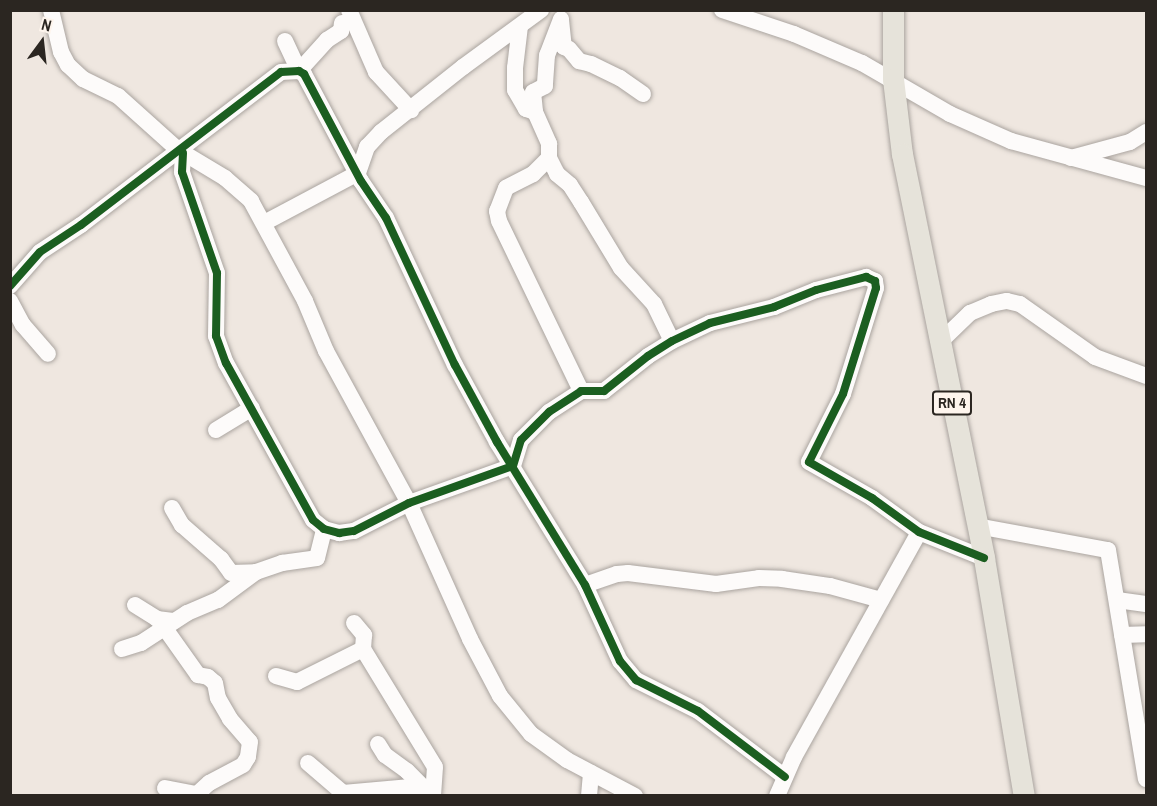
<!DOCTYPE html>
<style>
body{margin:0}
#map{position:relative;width:1157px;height:806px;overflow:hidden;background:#efe7e0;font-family:"Archivo Narrow",sans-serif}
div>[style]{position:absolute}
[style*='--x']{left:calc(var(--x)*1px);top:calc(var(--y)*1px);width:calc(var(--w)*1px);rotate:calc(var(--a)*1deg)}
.roads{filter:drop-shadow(0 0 2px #aaa49f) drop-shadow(0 0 2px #aaa49f)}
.minor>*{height:16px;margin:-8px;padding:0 8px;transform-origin:8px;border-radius:8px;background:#fdfbfa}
.major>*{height:21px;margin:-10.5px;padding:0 10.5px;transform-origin:10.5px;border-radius:10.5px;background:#e6e3da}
.cycleway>*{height:8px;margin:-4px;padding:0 4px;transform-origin:4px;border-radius:4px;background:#1b5e20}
span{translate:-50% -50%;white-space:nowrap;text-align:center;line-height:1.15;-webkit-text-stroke:4.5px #fef5ed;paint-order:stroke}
.shield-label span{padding:2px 4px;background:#fef5ed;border:2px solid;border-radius:4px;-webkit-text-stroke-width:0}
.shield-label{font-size:15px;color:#2b2621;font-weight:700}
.frame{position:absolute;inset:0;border:12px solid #2b2621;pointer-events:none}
.north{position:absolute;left:12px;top:12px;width:60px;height:60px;-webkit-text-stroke:4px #fef5ed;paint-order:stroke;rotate:15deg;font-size:16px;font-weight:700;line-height:24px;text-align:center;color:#2b2621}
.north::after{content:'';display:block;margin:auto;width:21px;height:27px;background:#2b2621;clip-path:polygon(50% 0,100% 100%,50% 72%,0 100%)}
</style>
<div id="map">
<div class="roads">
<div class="minor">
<i style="--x:51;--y:10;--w:43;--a:76.6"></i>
<i style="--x:61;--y:52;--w:15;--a:62"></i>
<i style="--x:68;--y:65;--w:21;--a:43"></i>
<i style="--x:83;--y:79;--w:39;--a:26"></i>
<i style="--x:118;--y:96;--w:79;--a:41.9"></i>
<i style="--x:177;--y:149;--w:56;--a:31.1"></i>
<i style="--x:225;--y:178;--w:35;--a:41"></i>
<i style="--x:251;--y:201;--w:114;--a:61.6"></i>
<i style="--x:305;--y:301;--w:54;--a:67.2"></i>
<i style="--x:326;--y:351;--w:173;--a:61.4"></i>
<i style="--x:409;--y:503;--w:149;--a:65.8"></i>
<i style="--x:470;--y:639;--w:64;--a:62.2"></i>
<i style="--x:500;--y:696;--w:49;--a:50.8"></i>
<i style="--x:531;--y:734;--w:44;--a:35.8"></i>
<i style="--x:567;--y:760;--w:77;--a:27.9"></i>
<i style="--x:349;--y:10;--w:68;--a:66.5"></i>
<i style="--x:376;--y:72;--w:52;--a:47.4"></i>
<i style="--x:722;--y:10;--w:76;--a:18.4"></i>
<i style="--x:794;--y:34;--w:74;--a:23.1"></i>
<i style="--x:862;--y:63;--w:102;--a:30.1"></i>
<i style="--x:950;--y:114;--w:67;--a:23.9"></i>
<i style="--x:1011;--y:141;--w:140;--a:15.3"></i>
<i style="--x:561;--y:19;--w:39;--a:111"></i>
<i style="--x:547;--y:55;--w:31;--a:94"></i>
<i style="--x:545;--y:86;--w:13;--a:153"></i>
<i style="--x:533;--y:92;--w:20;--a:84"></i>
<i style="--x:535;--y:112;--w:35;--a:66"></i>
<i style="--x:549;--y:144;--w:14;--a:90"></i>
<i style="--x:549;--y:158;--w:23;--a:135"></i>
<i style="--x:533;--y:174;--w:30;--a:153"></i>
<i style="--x:506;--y:188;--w:25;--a:111"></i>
<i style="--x:497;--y:211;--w:10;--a:79"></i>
<i style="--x:499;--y:221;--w:189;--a:64.2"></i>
<i style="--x:561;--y:20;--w:27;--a:84"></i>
<i style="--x:564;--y:47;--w:5;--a:22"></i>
<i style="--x:569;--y:49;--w:16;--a:50"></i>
<i style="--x:579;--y:61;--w:12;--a:14"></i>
<i style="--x:591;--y:64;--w:32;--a:26"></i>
<i style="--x:620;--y:78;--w:28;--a:35"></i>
<i style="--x:520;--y:26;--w:42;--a:96.8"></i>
<i style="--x:515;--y:68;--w:22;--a:90"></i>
<i style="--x:515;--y:90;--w:22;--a:60"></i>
<i style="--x:526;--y:109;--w:9;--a:18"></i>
<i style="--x:285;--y:41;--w:33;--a:65"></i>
<i style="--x:299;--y:71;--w:42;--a:-47.9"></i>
<i style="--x:327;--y:40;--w:17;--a:-33"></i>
<i style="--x:341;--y:31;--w:8;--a:-83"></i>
<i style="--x:183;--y:153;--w:19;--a:93"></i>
<i style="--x:182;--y:172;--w:107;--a:70.9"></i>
<i style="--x:217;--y:273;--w:63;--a:90.9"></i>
<i style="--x:216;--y:336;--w:29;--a:70"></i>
<i style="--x:226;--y:363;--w:179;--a:61"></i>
<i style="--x:313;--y:520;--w:14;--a:39"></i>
<i style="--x:324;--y:529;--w:16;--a:15"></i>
<i style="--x:339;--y:533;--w:15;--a:-8"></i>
<i style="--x:354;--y:531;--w:62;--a:-27"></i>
<i style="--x:409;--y:503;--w:110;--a:-19.6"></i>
<i style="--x:513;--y:466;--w:27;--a:-73"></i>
<i style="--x:521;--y:440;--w:40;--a:-45"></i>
<i style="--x:549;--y:412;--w:38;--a:-33"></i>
<i style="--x:581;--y:391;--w:23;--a:0"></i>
<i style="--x:604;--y:391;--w:56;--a:-38.5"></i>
<i style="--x:648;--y:356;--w:28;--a:-32"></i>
<i style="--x:672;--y:341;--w:42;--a:-25.3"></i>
<i style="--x:710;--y:323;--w:66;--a:-14"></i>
<i style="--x:774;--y:307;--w:45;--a:-22"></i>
<i style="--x:816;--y:290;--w:52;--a:-14.6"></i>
<i style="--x:866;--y:277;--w:10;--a:24"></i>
<i style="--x:875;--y:281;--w:7;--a:82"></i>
<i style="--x:876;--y:288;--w:111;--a:107.3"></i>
<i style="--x:843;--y:394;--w:76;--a:116.6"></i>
<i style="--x:809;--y:462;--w:73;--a:29.7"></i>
<i style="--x:872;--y:498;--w:58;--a:35.9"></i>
<i style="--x:919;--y:532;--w:70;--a:21.8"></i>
<i style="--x:549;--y:158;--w:18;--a:63"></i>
<i style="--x:557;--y:174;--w:17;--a:40"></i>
<i style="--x:570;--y:185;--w:20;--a:57"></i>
<i style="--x:581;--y:202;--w:77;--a:58.8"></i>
<i style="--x:621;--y:268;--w:49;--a:47.5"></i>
<i style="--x:654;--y:304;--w:41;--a:64.1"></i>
<i style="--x:1071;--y:158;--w:61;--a:-15.2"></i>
<i style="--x:1130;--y:142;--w:19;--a:-32"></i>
<i style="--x:264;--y:223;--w:106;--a:-28"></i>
<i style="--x:358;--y:173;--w:28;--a:-71"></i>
<i style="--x:367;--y:147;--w:21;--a:-47"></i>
<i style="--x:381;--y:132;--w:105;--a:-38.4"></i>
<i style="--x:463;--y:67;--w:97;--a:-36.2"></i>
<i style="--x:10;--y:286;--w:45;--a:-48.6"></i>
<i style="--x:40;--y:252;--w:49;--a:-33.4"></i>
<i style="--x:81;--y:225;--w:252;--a:-37.4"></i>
<i style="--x:281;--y:72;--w:18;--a:-3"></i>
<i style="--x:299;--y:71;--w:6;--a:31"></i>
<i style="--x:304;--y:74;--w:121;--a:62"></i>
<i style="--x:361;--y:181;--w:45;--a:56"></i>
<i style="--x:386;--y:218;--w:162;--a:64.9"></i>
<i style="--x:455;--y:365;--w:88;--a:61.4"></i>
<i style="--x:497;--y:442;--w:168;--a:58.4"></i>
<i style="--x:585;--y:585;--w:84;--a:65.3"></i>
<i style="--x:620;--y:661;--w:25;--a:50"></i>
<i style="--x:636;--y:680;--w:69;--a:26.6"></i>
<i style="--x:698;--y:711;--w:109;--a:37.2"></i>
<i style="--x:10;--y:301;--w:27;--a:62"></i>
<i style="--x:23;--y:325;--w:38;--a:49"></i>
<i style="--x:940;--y:342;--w:42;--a:-44"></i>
<i style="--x:970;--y:313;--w:23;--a:-23"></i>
<i style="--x:991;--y:304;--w:16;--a:-11"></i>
<i style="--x:1007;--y:301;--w:13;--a:13"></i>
<i style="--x:1020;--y:304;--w:92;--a:35.2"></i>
<i style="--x:1095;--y:357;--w:54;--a:20.4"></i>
<i style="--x:216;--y:430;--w:42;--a:-31.4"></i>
<i style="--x:172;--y:508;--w:20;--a:60"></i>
<i style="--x:182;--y:525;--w:52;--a:41.1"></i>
<i style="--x:221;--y:559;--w:17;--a:54"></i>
<i style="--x:231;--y:573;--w:25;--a:-2"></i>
<i style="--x:256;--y:572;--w:28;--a:-19"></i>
<i style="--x:282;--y:563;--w:35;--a:-8"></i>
<i style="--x:317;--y:558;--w:30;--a:-76"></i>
<i style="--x:977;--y:526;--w:133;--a:10.4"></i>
<i style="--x:1108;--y:550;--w:232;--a:80.6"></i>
<i style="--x:585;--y:585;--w:34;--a:-19"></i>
<i style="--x:617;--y:574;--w:11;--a:-5"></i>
<i style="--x:628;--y:573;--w:89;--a:7.1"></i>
<i style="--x:716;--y:584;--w:43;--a:-7.9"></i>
<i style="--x:759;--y:578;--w:23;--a:2"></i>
<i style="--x:782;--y:579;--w:49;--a:8.3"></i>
<i style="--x:830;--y:586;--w:53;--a:15.4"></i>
<i style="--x:1117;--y:600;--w:29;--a:8"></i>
<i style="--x:135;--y:605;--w:26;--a:32"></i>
<i style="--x:157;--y:619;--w:16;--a:7"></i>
<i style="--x:354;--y:623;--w:16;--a:50"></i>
<i style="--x:364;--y:635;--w:14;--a:94"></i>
<i style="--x:164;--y:627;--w:59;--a:54.7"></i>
<i style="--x:198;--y:675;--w:10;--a:11"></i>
<i style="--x:208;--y:677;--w:9;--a:41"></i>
<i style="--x:215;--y:683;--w:15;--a:79"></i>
<i style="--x:218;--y:698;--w:24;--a:60"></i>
<i style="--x:230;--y:719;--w:30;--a:49"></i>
<i style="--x:250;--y:742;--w:15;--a:98"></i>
<i style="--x:248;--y:757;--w:9;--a:122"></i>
<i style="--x:243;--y:765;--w:38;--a:152"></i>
<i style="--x:209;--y:783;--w:16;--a:137"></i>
<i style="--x:197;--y:794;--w:4;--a:34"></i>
<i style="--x:1122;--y:635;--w:24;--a:-2"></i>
<i style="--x:122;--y:649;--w:20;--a:-18"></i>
<i style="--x:141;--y:643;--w:55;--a:-33.1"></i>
<i style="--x:187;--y:613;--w:34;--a:-23"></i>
<i style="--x:218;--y:600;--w:47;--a:-36.4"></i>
<i style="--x:276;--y:676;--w:22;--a:16"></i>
<i style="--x:297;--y:682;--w:74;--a:-26.6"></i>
<i style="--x:363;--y:649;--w:138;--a:58.6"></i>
<i style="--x:435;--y:767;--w:29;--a:94"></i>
<i style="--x:378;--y:744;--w:13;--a:58"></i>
<i style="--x:385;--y:755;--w:27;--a:36"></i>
<i style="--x:407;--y:771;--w:28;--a:45"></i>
<i style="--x:308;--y:763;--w:46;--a:40.6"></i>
<i style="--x:343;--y:793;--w:79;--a:-5.1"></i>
<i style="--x:165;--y:788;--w:33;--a:11"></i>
<i style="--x:589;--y:796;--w:23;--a:-85"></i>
<i style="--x:777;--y:796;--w:43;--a:-66.4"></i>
<i style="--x:794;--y:757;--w:257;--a:-60.9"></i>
</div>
<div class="major">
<i style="--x:893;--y:10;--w:69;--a:90"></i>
<i style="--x:893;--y:79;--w:76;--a:83.2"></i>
<i style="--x:902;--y:154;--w:412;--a:78.5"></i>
<i style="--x:984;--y:558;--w:241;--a:80.5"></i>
</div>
</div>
<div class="cycleway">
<i style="--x:183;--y:153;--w:19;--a:93"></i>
<i style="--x:182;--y:172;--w:107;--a:70.9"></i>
<i style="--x:217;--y:273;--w:63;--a:90.9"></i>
<i style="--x:216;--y:336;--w:29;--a:70"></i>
<i style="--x:226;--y:363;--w:179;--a:61"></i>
<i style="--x:313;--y:520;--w:14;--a:39"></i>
<i style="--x:324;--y:529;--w:16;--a:15"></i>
<i style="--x:339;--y:533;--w:15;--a:-8"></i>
<i style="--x:354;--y:531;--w:62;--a:-27"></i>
<i style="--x:409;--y:503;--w:110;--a:-19.6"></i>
<i style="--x:513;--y:466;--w:27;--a:-73"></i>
<i style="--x:521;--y:440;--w:40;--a:-45"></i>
<i style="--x:549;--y:412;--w:38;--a:-33"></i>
<i style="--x:581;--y:391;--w:23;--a:0"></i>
<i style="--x:604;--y:391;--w:56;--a:-38.5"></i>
<i style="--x:648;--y:356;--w:28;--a:-32"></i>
<i style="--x:672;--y:341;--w:42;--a:-25.3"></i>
<i style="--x:710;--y:323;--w:66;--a:-14"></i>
<i style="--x:774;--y:307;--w:45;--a:-22"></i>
<i style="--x:816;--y:290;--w:52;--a:-14.6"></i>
<i style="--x:866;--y:277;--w:10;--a:24"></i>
<i style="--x:875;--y:281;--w:7;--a:82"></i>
<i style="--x:876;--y:288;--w:111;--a:107.3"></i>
<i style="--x:843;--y:394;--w:76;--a:116.6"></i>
<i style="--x:809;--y:462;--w:73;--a:29.7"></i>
<i style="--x:872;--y:498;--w:58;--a:35.9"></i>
<i style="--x:919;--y:532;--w:70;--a:21.8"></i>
<i style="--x:10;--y:286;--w:45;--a:-48.6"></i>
<i style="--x:40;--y:252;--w:49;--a:-33.4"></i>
<i style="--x:81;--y:225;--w:252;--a:-37.4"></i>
<i style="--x:281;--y:72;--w:18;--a:-3"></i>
<i style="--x:299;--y:71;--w:6;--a:31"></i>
<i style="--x:304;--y:74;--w:121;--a:62"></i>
<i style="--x:361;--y:181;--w:45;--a:56"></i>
<i style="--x:386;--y:218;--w:162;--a:64.9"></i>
<i style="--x:455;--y:365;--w:88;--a:61.4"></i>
<i style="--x:497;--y:442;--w:168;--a:58.4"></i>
<i style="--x:585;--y:585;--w:84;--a:65.3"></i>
<i style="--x:620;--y:661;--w:25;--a:50"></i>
<i style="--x:636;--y:680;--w:69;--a:26.6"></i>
<i style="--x:698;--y:711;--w:109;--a:37.2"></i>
</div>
<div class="shield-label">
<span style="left:952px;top:403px">RN 4</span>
</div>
<div class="frame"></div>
<div class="north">N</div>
</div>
